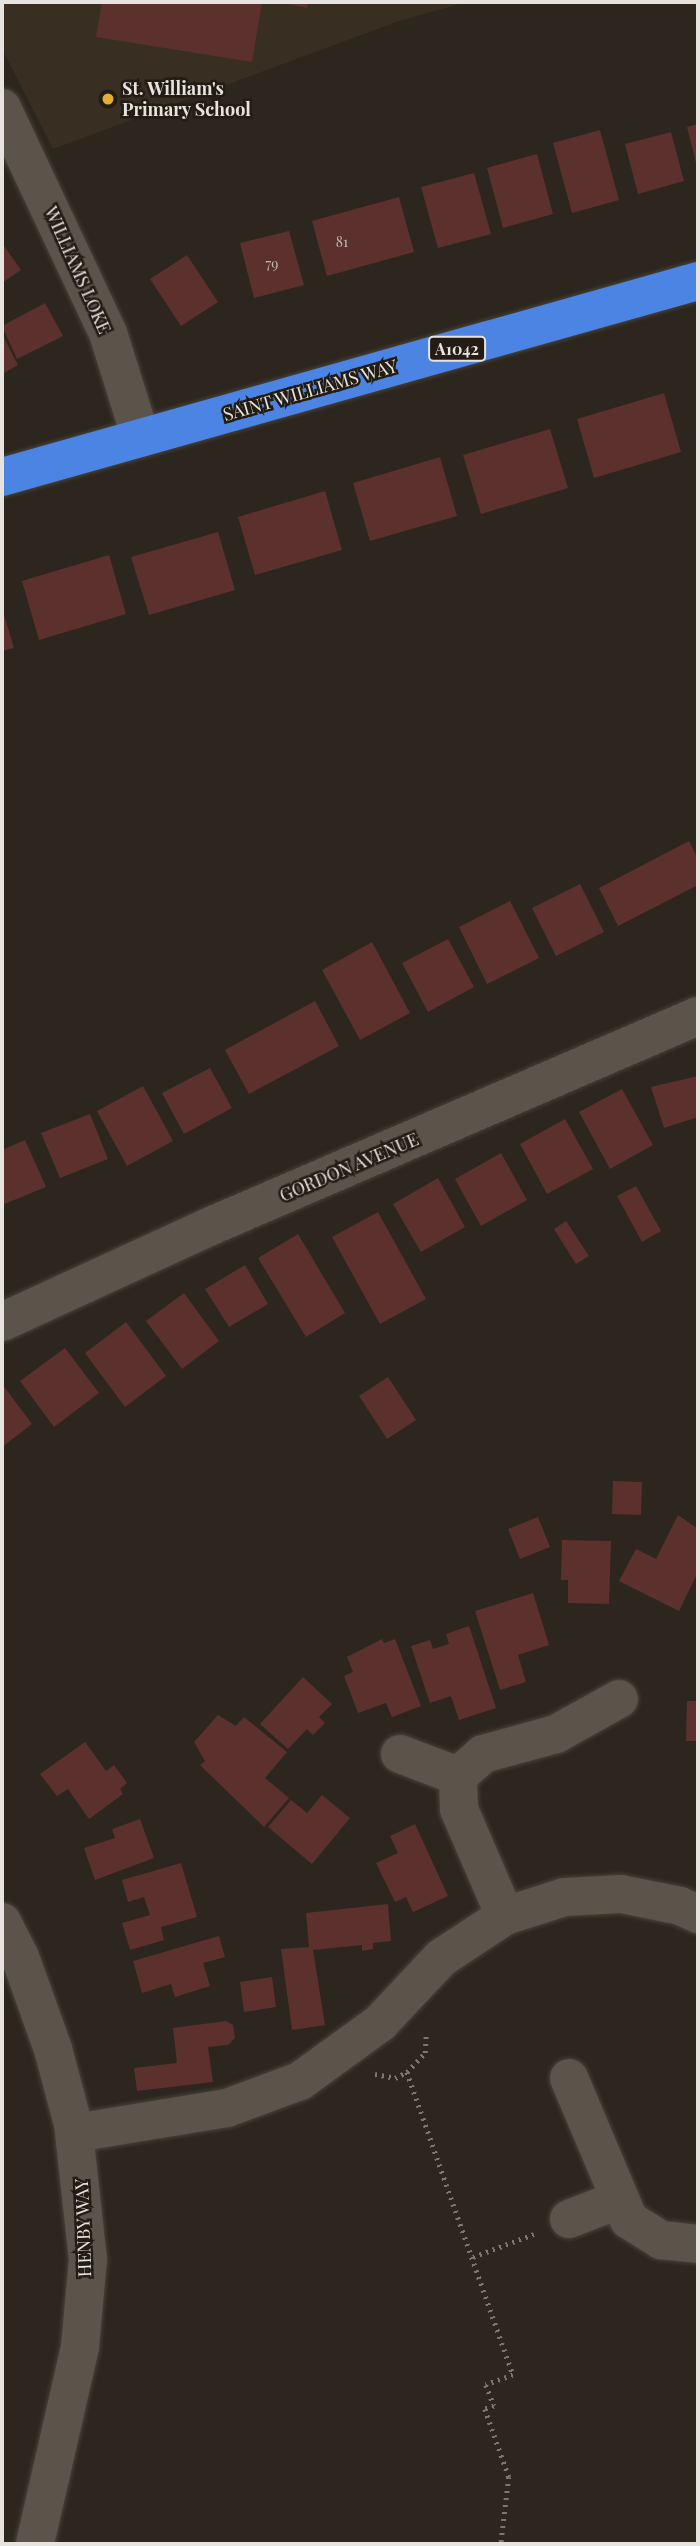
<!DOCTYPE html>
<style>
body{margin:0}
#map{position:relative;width:700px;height:2546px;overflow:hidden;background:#2c261e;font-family:"Playfair Display",serif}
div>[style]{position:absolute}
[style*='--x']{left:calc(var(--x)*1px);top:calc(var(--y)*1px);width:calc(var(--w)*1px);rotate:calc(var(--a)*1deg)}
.built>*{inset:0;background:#382e21}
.building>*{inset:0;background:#5c312d}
.path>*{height:4.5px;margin-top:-2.25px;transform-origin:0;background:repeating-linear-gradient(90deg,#7c7770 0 2px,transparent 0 7px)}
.roads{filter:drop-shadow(0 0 2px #47423b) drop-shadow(0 0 2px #47423b)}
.minor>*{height:38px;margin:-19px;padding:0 19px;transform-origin:19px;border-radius:19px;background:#5b544b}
.highway>*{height:38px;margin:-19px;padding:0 19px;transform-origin:19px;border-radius:19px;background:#4c84e3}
.dots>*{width:19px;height:19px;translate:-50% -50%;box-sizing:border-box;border:4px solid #221c14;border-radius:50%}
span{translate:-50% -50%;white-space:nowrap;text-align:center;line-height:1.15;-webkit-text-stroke:5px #221c14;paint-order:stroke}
.number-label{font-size:14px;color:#c4b6b2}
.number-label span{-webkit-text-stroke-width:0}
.shield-label span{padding:2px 5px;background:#221c14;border:2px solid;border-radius:5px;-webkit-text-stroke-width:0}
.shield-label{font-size:16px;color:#e7e3de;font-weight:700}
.poi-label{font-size:18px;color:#e7e3de;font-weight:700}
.left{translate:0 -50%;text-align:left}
.street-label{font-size:18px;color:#e7e3de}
.frame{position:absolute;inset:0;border:4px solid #e7e3de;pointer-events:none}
</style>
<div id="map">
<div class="built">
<i style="clip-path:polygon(2px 2px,467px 2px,399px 21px,53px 149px,2px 49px)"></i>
</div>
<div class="building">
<i style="clip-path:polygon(102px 2px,262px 2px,252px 62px,96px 37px)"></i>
<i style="clip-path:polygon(280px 2px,308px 2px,307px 8px)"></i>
<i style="clip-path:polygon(698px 124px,698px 167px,697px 167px,687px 127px)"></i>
<i style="clip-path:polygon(600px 130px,619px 200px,572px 213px,553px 143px)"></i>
<i style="clip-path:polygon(671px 132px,684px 181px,638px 194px,625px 144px)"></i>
<i style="clip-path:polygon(537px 154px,553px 214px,503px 228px,487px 168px)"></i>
<i style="clip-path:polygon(474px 173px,491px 234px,438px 248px,421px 187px)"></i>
<i style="clip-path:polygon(399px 197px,414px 252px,327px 276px,312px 221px)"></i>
<i style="clip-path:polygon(289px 231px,304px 285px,254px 298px,240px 243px)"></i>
<i style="clip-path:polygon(2px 243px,21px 270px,2px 283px)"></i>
<i style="clip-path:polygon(187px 255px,218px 302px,181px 326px,150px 279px)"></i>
<i style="clip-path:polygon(45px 303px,63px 336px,17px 359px,2px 326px)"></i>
<i style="clip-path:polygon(2px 334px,18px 365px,2px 374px)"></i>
<i style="clip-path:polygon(664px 393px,681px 452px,594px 478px,577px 419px)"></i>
<i style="clip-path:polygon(550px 429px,568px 488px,481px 514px,463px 455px)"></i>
<i style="clip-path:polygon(440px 457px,457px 516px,370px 541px,353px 483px)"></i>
<i style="clip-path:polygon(325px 491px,342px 550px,255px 575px,238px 517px)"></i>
<i style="clip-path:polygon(218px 532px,235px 590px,149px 615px,131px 557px)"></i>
<i style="clip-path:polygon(109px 555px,126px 614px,39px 640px,22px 581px)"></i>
<i style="clip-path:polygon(2px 608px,14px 648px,2px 651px)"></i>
<i style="clip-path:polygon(689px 841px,698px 859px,698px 885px,618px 926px,599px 888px)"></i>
<i style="clip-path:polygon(580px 884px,604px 932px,556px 956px,532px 908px)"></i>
<i style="clip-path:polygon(510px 901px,539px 958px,487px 984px,459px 927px)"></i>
<i style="clip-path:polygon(448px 939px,474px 987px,428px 1012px,402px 963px)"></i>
<i style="clip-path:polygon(372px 942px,410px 1013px,360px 1040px,322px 970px)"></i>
<i style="clip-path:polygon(315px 1001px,339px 1046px,249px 1094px,225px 1050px)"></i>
<i style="clip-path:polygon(210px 1068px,232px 1108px,184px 1134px,162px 1093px)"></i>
<i style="clip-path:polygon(698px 1076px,698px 1117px,664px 1128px,651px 1087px)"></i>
<i style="clip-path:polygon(143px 1086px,173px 1141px,127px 1166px,97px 1111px)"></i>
<i style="clip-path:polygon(622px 1089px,653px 1145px,610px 1169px,579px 1112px)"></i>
<i style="clip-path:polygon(90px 1114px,108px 1159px,60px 1178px,41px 1133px)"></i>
<i style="clip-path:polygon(565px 1119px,593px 1169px,547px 1194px,520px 1144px)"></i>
<i style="clip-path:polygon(25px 1140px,46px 1187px,2px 1205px,2px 1150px)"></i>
<i style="clip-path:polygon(501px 1153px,527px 1200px,481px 1226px,455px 1179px)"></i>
<i style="clip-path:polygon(438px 1178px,465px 1227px,421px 1252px,393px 1204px)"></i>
<i style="clip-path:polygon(636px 1186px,661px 1231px,642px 1242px,617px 1196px)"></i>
<i style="clip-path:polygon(378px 1212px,426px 1299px,380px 1324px,332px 1237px)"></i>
<i style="clip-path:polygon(566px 1221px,589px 1256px,576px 1264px,554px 1229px)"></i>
<i style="clip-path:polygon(298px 1234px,345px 1313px,306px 1337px,258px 1258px)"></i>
<i style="clip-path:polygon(245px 1265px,268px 1304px,229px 1327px,205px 1289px)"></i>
<i style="clip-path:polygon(184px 1293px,219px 1341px,182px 1369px,146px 1321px)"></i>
<i style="clip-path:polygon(126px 1322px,166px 1376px,125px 1407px,85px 1353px)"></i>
<i style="clip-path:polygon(65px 1348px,99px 1393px,54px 1427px,20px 1381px)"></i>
<i style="clip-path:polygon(388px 1377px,416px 1420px,387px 1439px,359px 1396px)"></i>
<i style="clip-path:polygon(2px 1384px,32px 1424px,2px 1447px)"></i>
<i style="clip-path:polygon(613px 1481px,642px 1482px,641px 1515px,612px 1514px)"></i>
<i style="clip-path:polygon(678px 1515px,698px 1529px,698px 1572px,679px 1611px,619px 1581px,636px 1549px,656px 1559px)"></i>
<i style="clip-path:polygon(538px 1517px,550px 1547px,520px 1559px,508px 1529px)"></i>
<i style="clip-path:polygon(562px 1540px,611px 1541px,609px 1604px,568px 1603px,568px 1580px,561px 1580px)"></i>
<i style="clip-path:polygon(533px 1593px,549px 1645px,518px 1655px,526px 1682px,500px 1690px,475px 1611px)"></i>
<i style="clip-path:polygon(469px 1626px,496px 1708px,459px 1720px,451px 1696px,430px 1703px,411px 1646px,430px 1640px,433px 1649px,449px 1644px,446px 1634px)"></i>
<i style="clip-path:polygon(382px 1639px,384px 1643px,395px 1639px,421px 1706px,392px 1717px,386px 1703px,358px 1713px,344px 1676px,353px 1672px,347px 1657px)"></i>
<i style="clip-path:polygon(303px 1677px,332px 1704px,319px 1717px,325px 1723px,313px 1735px,307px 1729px,288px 1749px,260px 1724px)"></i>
<i style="clip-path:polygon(687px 1701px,698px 1701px,698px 1741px,686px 1741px)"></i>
<i style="clip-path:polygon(218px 1715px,236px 1726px,244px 1717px,287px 1752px,265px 1778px,289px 1798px,264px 1827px,200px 1765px,205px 1761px,194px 1742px)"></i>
<i style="clip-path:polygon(85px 1742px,106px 1771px,114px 1765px,127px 1783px,120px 1789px,123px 1794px,89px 1819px,68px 1789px,57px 1796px,40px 1774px)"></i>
<i style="clip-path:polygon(322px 1795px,350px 1818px,312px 1864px,268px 1827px,291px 1800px,307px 1813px)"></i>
<i style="clip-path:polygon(140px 1819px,154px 1858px,95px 1880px,84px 1848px,115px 1838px,112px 1829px)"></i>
<i style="clip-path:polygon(415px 1824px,448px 1896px,413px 1912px,406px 1897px,395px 1902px,376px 1863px,398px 1853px,390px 1836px)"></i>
<i style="clip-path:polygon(181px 1863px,197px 1917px,161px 1927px,164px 1940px,130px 1950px,122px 1923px,150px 1915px,144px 1897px,128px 1902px,122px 1880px)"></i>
<i style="clip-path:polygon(388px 1904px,391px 1941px,373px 1943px,373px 1949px,362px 1951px,362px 1945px,313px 1950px,325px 2025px,292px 2030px,281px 1949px,309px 1947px,306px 1913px)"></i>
<i style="clip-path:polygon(219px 1936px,225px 1957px,203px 1963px,210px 1986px,175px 1997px,171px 1984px,142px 1993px,133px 1961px)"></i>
<i style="clip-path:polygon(272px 1977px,276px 2007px,244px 2012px,240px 1982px)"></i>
<i style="clip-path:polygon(226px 2021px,233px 2025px,235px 2038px,228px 2045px,208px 2047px,213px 2082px,137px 2091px,134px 2068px,177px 2063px,173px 2028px)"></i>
</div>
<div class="path">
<i style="--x:407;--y:2072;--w:321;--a:70.7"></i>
<i style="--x:513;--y:2375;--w:29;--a:160"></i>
<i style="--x:486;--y:2385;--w:22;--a:69"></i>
<i style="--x:494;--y:2406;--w:9;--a:162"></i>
<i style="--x:485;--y:2409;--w:72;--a:70.6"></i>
<i style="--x:509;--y:2477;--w:67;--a:96.8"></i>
<i style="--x:375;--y:2074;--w:20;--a:11"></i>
<i style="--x:395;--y:2078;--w:13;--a:-27"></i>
<i style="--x:407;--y:2072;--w:26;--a:-47"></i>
<i style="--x:425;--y:2053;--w:21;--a:-87"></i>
<i style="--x:473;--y:2257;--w:65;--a:-20.7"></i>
</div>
<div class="roads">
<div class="minor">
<i style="--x:2;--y:108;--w:249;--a:64.8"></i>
<i style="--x:108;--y:333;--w:110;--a:72.6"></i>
<i style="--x:2;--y:1322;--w:230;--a:-24.7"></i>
<i style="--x:211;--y:1226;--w:530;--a:-23.33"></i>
<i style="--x:400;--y:1754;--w:62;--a:20.8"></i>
<i style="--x:505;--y:1916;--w:116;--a:-113.3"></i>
<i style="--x:459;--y:1809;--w:33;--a:-92"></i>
<i style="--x:458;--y:1776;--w:33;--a:-41"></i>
<i style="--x:483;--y:1754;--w:76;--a:-15.3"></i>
<i style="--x:556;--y:1734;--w:72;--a:-29.1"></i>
<i style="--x:2;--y:1922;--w:39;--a:63"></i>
<i style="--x:20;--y:1957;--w:98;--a:70.3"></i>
<i style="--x:53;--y:2049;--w:78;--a:75.1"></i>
<i style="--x:73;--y:2124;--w:136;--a:83.7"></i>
<i style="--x:88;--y:2259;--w:88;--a:95.2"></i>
<i style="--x:80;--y:2347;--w:202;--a:102.9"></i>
<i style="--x:569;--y:2078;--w:154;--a:67.1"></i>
<i style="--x:629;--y:2220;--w:38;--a:32"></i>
<i style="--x:661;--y:2240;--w:37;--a:6"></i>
<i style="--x:75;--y:2133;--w:154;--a:-9.3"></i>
<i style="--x:227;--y:2108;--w:78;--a:-20.3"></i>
<i style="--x:300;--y:2081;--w:99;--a:-35.9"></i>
<i style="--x:380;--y:2023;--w:89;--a:-46.8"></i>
<i style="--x:441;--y:1958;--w:77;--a:-33.3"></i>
<i style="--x:505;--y:1916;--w:63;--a:-17.6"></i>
<i style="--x:565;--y:1897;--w:56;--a:-3.1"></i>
<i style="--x:621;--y:1894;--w:60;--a:11.5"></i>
<i style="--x:680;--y:1906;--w:20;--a:24"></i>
<i style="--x:569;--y:2219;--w:53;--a:-21.2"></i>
</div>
<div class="highway">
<i style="--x:2;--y:477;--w:723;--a:-15.73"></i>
</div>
</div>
<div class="dots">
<i style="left:108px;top:99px;background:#e4ae35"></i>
</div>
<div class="number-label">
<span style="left:342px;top:242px">81</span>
<span style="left:272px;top:264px">79</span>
</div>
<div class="shield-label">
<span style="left:457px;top:349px">A1042</span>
</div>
<div class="poi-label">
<span class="left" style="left:122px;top:99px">St. William's<br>Primary School</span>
</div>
<div class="street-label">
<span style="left:78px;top:270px;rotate:66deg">WILLIAMS LOKE</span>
<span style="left:310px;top:390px;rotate:-16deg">SAINT WILLIAMS WAY</span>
<span style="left:349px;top:1167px;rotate:-23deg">GORDON AVENUE</span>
<span style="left:83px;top:2228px;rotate:-92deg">HENBY WAY</span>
</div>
<div class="frame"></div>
</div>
